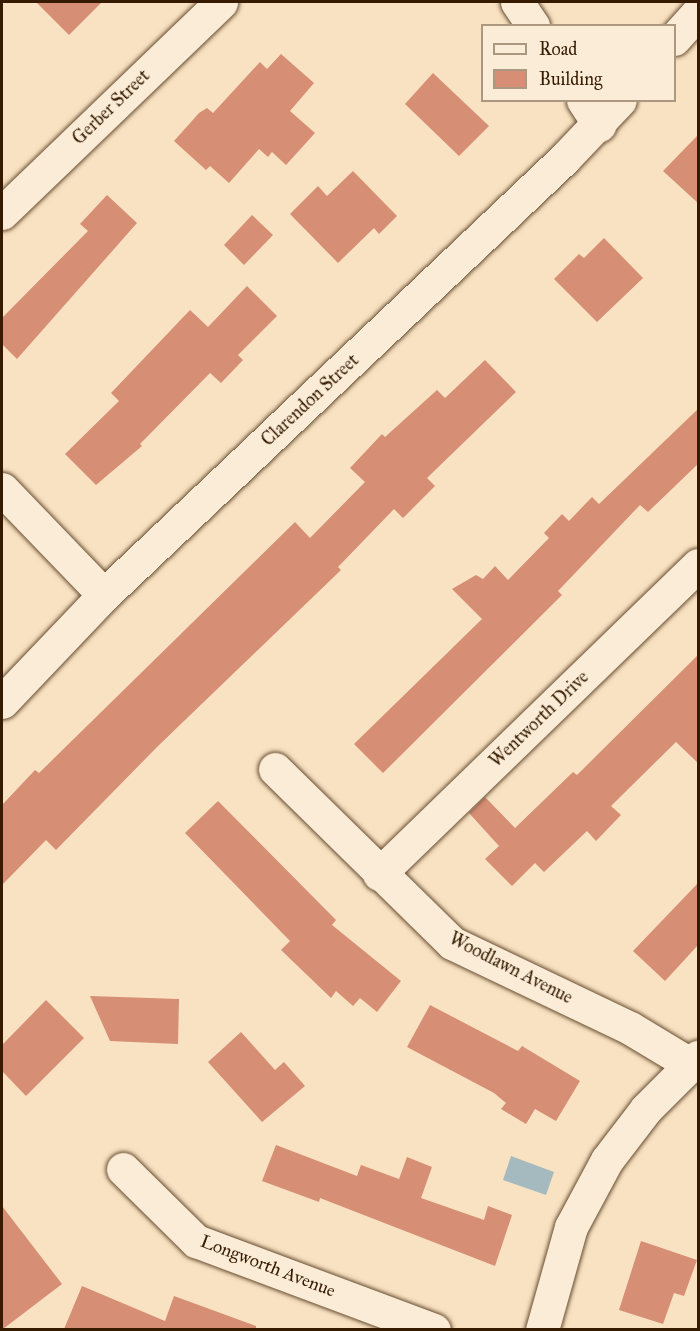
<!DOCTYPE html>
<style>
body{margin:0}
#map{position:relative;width:700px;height:1331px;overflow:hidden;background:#f9e2c2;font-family:"IM FELL Great Primer",serif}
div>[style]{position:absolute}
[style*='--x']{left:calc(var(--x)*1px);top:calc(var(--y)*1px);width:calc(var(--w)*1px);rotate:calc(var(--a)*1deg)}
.water>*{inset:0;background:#a4babe}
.building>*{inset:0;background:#d68e74}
.roads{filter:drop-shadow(0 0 2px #674d31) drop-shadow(0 0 2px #674d31)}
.minor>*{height:33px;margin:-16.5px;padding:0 16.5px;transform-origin:16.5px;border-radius:16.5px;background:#fbecd7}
span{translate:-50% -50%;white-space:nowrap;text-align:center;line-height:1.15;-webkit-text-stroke:4.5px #fbecd7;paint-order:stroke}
.street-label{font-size:18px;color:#361b01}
.frame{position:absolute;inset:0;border:3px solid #361b01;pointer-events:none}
.legend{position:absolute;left:481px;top:24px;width:195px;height:78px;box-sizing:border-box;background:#fbecd7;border:2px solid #ac9881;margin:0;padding:8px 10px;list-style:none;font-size:18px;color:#361b01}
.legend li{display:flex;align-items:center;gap:12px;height:30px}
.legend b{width:30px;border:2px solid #ac9881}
</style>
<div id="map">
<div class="water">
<i style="clip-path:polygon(511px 1156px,554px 1172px,546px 1195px,503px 1180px)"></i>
</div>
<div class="building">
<i style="clip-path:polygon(36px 2px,102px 2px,69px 35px)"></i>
<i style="clip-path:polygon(281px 54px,314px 83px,290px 111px,315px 133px,286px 165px,272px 152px,268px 157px,259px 149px,229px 183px,210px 166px,206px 170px,174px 141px,199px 113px,207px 108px,213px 113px,260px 62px,267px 69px)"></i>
<i style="clip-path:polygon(433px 73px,489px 126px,459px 156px,405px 104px)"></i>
<i style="clip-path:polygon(699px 134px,699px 204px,663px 171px)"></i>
<i style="clip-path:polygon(353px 171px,397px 216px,379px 234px,374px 228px,338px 263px,290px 214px,318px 186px,327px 196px)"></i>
<i style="clip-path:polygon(107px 195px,137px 223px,17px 359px,2px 344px,2px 318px,88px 231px,80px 224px)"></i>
<i style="clip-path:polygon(252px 215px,273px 235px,244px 265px,224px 245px)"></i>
<i style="clip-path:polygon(604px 238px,643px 278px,597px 322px,554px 279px,579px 254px,584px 258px)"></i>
<i style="clip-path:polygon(247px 286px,277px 316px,238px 355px,243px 360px,221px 383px,210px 373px,140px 444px,142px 446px,96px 485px,65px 454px,119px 401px,111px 393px,190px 310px,208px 327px)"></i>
<i style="clip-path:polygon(485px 360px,516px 392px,427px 478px,435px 486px,403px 518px,394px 509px,338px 567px,341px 570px,157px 747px,56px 850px,46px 840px,2px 885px,2px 805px,35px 770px,39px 773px,295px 522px,310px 538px,365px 482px,350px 468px,382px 434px,385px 437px,437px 390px,445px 398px)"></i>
<i style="clip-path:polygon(699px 408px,699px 463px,648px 512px,640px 505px,558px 591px,562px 595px,383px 773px,354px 744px,482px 619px,452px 589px,476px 575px,483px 579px,495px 566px,508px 580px,549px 538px,544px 533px,562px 514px,569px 521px,592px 497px,599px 504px)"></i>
<i style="clip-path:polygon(699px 654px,699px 764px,676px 742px,611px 806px,621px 815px,596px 841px,587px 831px,544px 872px,535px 863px,512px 886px,485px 859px,499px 846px,469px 813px,485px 797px,515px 828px,573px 772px,577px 775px)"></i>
<i style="clip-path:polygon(218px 801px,336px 920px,332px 925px,401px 981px,377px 1012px,360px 998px,353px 1006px,336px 991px,331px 998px,281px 950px,290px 941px,185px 833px)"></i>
<i style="clip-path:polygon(699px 882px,699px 944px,665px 981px,633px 951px)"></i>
<i style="clip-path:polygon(90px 996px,179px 999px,178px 1044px,110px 1041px)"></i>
<i style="clip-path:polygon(46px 1000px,84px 1038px,26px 1096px,2px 1071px,2px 1045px)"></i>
<i style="clip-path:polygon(430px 1005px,518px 1051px,522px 1046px,580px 1081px,556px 1121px,535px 1109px,526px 1124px,501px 1109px,506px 1103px,494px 1093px,407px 1047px)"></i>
<i style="clip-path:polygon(241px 1032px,275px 1070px,284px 1062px,305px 1086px,262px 1122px,208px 1062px)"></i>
<i style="clip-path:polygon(276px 1145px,357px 1176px,361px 1165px,399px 1179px,407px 1157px,432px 1167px,421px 1198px,484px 1220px,488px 1206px,512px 1215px,495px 1266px,320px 1198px,319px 1202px,262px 1181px)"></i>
<i style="clip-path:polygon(2px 1206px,62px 1284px,3px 1329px,2px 1329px)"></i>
<i style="clip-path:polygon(641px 1241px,697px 1260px,684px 1296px,674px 1293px,663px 1324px,619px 1310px)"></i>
<i style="clip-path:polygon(82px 1286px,165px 1321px,174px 1296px,256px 1326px,256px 1329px,64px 1329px)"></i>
</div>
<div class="roads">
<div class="minor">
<i style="--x:517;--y:2;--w:29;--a:56"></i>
<i style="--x:674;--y:39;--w:36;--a:-48"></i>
<i style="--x:583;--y:100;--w:30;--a:57"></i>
<i style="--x:2;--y:213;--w:304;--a:-43.9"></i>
<i style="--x:2;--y:489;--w:147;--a:46.1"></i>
<i style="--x:2;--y:702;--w:148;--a:-46.4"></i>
<i style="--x:104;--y:595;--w:634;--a:-43.47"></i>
<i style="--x:564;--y:159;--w:81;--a:-46.5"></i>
<i style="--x:275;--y:769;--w:248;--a:44.5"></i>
<i style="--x:452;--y:943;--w:197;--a:25.5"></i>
<i style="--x:630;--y:1028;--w:70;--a:31"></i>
<i style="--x:379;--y:874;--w:444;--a:-44.1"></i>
<i style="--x:123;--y:1169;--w:103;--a:44.6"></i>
<i style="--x:196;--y:1241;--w:254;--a:20.5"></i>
<i style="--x:542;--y:1330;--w:107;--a:-74.3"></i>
<i style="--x:571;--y:1227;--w:76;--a:-61.8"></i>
<i style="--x:607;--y:1160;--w:64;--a:-52.6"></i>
<i style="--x:646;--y:1109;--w:74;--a:-45"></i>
</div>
</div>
<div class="street-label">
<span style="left:111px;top:107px;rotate:-44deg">Gerber Street</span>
<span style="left:310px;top:400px;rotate:-43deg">Clarendon Street</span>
<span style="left:539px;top:719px;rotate:-44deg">Wentworth Drive</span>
<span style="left:511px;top:968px;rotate:27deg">Woodlawn Avenue</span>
<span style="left:268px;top:1266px;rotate:21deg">Longworth Avenue</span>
</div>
<div class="frame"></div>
<ul class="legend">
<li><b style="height:8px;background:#fbecd7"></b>Road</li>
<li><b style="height:16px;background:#d68e74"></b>Building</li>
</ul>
</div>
